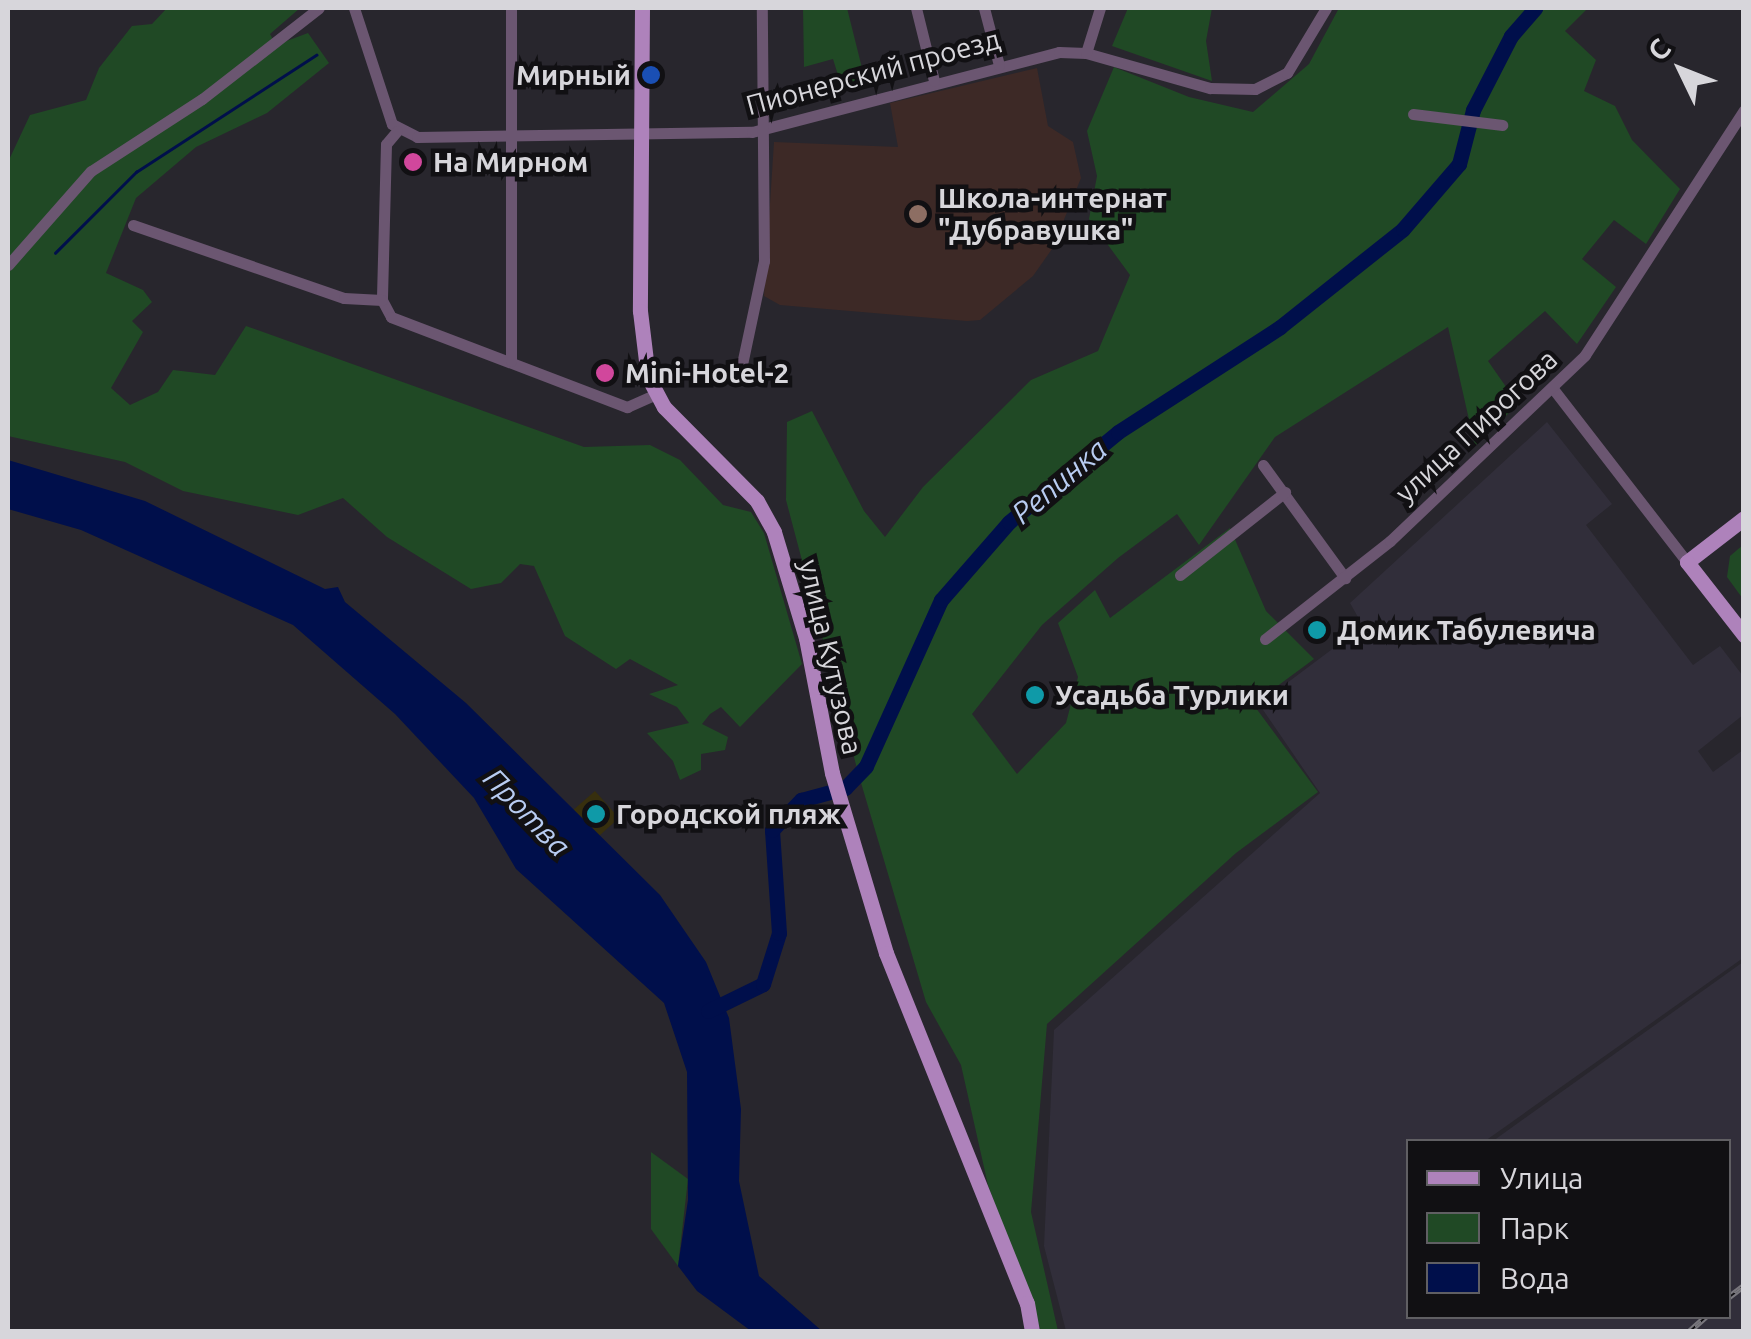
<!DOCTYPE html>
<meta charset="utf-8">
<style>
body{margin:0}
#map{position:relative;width:1751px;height:1339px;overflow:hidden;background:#28262d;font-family:Ubuntu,sans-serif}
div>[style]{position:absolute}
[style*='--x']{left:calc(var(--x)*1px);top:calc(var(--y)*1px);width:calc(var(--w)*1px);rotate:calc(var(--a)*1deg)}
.built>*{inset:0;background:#312e3a}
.education>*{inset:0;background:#3d2926}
.green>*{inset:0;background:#204925}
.sand>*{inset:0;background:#372f0e}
.water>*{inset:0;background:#000f4b}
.stream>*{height:2.5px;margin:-1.25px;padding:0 1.25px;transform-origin:1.25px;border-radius:1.25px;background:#000f4b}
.river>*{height:15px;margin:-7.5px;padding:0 7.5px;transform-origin:7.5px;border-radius:7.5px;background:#000f4b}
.minor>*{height:11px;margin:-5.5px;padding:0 5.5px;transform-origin:5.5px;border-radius:5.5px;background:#6b5671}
.major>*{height:15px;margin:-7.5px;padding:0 7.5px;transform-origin:7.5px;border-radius:7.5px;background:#ae82bb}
.rail>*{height:6px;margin-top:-3px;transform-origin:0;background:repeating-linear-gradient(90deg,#111013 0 8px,#79777d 0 16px);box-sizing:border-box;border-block:2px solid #79777d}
.dots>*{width:28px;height:28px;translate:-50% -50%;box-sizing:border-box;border:5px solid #111013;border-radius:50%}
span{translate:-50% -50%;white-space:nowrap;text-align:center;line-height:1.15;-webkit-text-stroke:9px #111013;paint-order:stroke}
.street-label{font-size:28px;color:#d7d6db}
.poi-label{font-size:28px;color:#d7d6db;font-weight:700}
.right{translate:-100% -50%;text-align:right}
.left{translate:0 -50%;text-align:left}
.water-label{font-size:30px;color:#b8ccf2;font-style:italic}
.frame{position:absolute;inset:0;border:10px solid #d7d6db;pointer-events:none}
.legend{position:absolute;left:1406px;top:1139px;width:325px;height:180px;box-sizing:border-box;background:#111013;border:2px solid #605f63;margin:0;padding:12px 18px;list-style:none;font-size:30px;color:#d7d6db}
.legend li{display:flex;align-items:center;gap:20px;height:50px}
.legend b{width:50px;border:2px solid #605f63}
.north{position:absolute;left:1631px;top:20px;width:100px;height:100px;-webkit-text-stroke:8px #111013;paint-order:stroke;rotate:313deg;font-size:28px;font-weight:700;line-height:40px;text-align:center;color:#d7d6db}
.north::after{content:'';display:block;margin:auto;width:35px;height:45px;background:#d7d6db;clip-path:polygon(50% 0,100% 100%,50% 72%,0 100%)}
</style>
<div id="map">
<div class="built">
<i style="clip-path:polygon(1547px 422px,1612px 504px,1586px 525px,1693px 665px,1720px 646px,1743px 676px,1743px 715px,1698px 751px,1713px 772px,1743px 750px,1743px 958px,1485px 1141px,1408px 1142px,1408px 1316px,1728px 1316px,1728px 1142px,1493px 1141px,1743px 962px,1743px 1331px,1066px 1331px,1044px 1246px,1054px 1030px,1320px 793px,1259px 704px,1363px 626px,1350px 603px)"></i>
</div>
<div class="education">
<i style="clip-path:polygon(1037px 68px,1048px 126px,1073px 142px,1081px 178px,1052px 249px,1033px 276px,980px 320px,967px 321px,780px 305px,764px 296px,774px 142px,898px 147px,890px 103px)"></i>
</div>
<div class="green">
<i style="clip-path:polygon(167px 8px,300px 8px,270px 34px,276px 45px,308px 33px,329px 63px,267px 113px,196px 147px,136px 198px,106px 273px,143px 290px,152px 302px,132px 321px,143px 332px,111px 388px,130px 405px,158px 392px,173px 370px,215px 375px,246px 326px,584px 447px,650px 445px,680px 460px,723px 505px,751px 512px,764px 533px,802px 664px,740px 727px,721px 707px,710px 714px,702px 724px,728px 737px,725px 750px,701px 754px,701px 770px,680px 780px,673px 761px,647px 733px,689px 723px,677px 707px,649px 694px,678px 685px,630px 659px,616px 669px,565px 636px,534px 566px,520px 564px,501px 583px,471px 589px,387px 537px,343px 498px,298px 515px,183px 491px,125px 462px,8px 436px,8px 162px,30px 115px,86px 100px,99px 68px,132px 26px,152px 24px)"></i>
<i style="clip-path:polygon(803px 8px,847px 8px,866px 84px,842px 88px,833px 59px,804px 67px)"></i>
<i style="clip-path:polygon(1128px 8px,1212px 8px,1206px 41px,1212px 81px,1112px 46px)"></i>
<i style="clip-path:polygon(1339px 8px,1588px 8px,1565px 31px,1596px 60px,1584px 91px,1615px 106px,1632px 140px,1680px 189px,1646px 244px,1614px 220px,1582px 259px,1616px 287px,1577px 344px,1545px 311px,1488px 361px,1518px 404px,1475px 446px,1448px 327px,1275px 437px,1199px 545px,1177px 514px,1118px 558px,1042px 625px,972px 714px,1017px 774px,1066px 723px,1078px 677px,1058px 623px,1095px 590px,1110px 618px,1230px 528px,1266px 611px,1314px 659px,1253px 704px,1318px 792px,1236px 853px,1047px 1024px,1031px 1212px,1058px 1331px,1041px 1331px,988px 1185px,961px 1065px,926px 1002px,859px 776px,786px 500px,787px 422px,812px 411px,864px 511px,885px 537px,923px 487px,1031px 380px,1098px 351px,1130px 275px,1089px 219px,1097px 176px,1087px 131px,1114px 67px,1189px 97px,1253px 112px,1309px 64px)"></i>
<i style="clip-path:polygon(1743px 545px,1743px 599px,1727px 577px,1730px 556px)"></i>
<i style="clip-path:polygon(651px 1152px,688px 1179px,678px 1266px,651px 1229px)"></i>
</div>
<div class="sand">
<i style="clip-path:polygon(595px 791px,619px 818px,599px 836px,572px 811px)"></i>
</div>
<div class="water">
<i style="clip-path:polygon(8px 460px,145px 501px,325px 589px,338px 587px,345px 602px,466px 703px,660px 895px,706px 962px,729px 1018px,741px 1109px,739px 1181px,759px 1276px,822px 1331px,751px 1331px,697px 1291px,678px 1266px,688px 1200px,687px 1072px,664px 1003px,516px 869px,474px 798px,395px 714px,293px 625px,81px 530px,8px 509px)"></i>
</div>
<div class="stream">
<i style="--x:55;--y:253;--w:115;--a:-45"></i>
<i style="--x:136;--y:172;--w:215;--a:-33"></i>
</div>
<div class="river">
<i style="--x:708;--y:1011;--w:61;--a:-26.1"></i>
<i style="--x:763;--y:984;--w:53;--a:-72.6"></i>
<i style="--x:779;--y:933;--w:103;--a:-93.9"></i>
<i style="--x:772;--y:830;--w:42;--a:-46"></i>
<i style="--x:801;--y:800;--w:46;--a:-15.3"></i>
<i style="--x:845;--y:788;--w:30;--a:-46"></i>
<i style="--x:866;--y:766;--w:182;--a:-65.7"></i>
<i style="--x:941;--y:600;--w:103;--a:-48.9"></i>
<i style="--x:1009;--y:522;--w:141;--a:-39.5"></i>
<i style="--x:1118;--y:432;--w:193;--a:-32.9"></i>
<i style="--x:1280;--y:327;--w:157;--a:-38.5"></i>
<i style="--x:1403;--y:229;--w:86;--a:-49.3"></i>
<i style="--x:1459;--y:164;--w:56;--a:-75.5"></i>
<i style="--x:1473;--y:110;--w:83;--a:-62.8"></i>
<i style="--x:1511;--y:36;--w:37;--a:-49"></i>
</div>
<div class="minor">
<i style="--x:354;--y:8;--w:122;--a:71.9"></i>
<i style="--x:392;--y:124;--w:28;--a:27"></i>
<i style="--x:417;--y:137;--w:335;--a:-0.9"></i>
<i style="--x:752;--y:132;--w:317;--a:-14.6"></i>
<i style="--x:1059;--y:52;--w:27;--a:2"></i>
<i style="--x:1086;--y:53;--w:129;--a:15.8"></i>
<i style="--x:1210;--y:88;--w:45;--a:1.3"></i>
<i style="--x:1255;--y:89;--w:36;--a:-27"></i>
<i style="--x:1287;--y:73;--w:76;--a:-59"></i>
<i style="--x:916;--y:8;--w:75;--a:76.1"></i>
<i style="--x:984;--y:8;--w:59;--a:75.3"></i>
<i style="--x:1086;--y:53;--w:47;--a:-72.7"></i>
<i style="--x:1413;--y:114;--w:90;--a:7"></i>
<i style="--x:397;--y:131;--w:17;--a:130"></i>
<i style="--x:386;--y:144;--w:156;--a:91.5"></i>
<i style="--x:382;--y:300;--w:19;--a:62"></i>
<i style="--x:391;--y:317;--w:253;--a:20.9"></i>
<i style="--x:627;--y:407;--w:32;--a:-24"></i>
<i style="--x:133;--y:225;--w:223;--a:19.1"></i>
<i style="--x:344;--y:298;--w:38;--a:3"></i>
<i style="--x:8;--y:265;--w:125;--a:-48.6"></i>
<i style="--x:91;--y:171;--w:132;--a:-33"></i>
<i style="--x:202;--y:99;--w:148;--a:-37.9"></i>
<i style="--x:511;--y:361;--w:353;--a:-90"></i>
<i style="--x:741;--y:369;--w:110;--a:-78"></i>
<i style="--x:764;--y:261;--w:253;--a:-90.5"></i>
<i style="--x:1554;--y:390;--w:217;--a:52.3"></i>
<i style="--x:1263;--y:465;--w:140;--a:54"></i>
<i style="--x:1180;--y:575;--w:134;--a:-38.3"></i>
<i style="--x:1265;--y:639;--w:159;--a:-38.1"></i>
<i style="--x:1390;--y:541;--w:269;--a:-43.6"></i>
<i style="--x:1585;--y:355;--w:292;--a:-57"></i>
</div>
<div class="major">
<i style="--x:642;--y:8;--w:303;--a:90.4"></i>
<i style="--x:640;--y:311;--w:66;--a:83.1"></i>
<i style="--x:648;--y:377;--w:34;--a:62"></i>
<i style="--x:664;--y:407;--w:132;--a:45.3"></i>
<i style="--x:757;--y:501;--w:35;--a:61"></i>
<i style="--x:774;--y:532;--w:111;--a:73.2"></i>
<i style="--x:806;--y:638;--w:137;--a:79.1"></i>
<i style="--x:832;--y:773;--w:188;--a:73.3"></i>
<i style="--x:886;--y:953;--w:377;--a:68.1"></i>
<i style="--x:1027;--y:1303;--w:29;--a:80"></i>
<i style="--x:1744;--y:518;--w:72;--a:142.3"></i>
<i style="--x:1687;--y:562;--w:93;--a:52"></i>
</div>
<div class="rail">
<i style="--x:1728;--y:1298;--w:20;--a:-37"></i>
<i style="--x:1689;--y:1332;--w:24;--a:-42"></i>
</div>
<div class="dots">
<i style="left:651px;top:75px;background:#1a4fb4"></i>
<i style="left:413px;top:162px;background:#d1479c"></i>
<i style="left:918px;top:214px;background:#8d6e63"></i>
<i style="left:605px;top:373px;background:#d1479c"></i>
<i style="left:1317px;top:630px;background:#0f9aa8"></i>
<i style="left:1035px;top:695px;background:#0f9aa8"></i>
<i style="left:596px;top:814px;background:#0f9aa8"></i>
</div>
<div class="street-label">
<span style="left:873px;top:72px;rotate:-15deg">Пионерский проезд</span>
<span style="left:1476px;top:426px;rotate:-43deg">улица Пирогова</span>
<span style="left:831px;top:657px;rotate:77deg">улица Кутузова</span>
</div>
<div class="poi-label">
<span class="right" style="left:631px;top:75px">Мирный</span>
<span class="left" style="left:433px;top:162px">На Мирном</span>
<span class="left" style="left:938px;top:214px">Школа-интернат<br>"Дубравушка"</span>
<span class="left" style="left:625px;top:373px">Mini-Hotel-2</span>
<span class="left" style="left:1337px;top:630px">Домик Табулевича</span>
<span class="left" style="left:1055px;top:695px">Усадьба Турлики</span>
<span class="left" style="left:616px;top:814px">Городской пляж</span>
</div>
<div class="water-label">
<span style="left:1059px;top:481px;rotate:-40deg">Репинка</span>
<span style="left:527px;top:812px;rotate:46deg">Протва</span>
</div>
<div class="frame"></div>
<ul class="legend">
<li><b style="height:12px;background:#ae82bb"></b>Улица</li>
<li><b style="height:28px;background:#204925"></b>Парк</li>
<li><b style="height:28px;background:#000f4b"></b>Вода</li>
</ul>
<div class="north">С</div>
</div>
